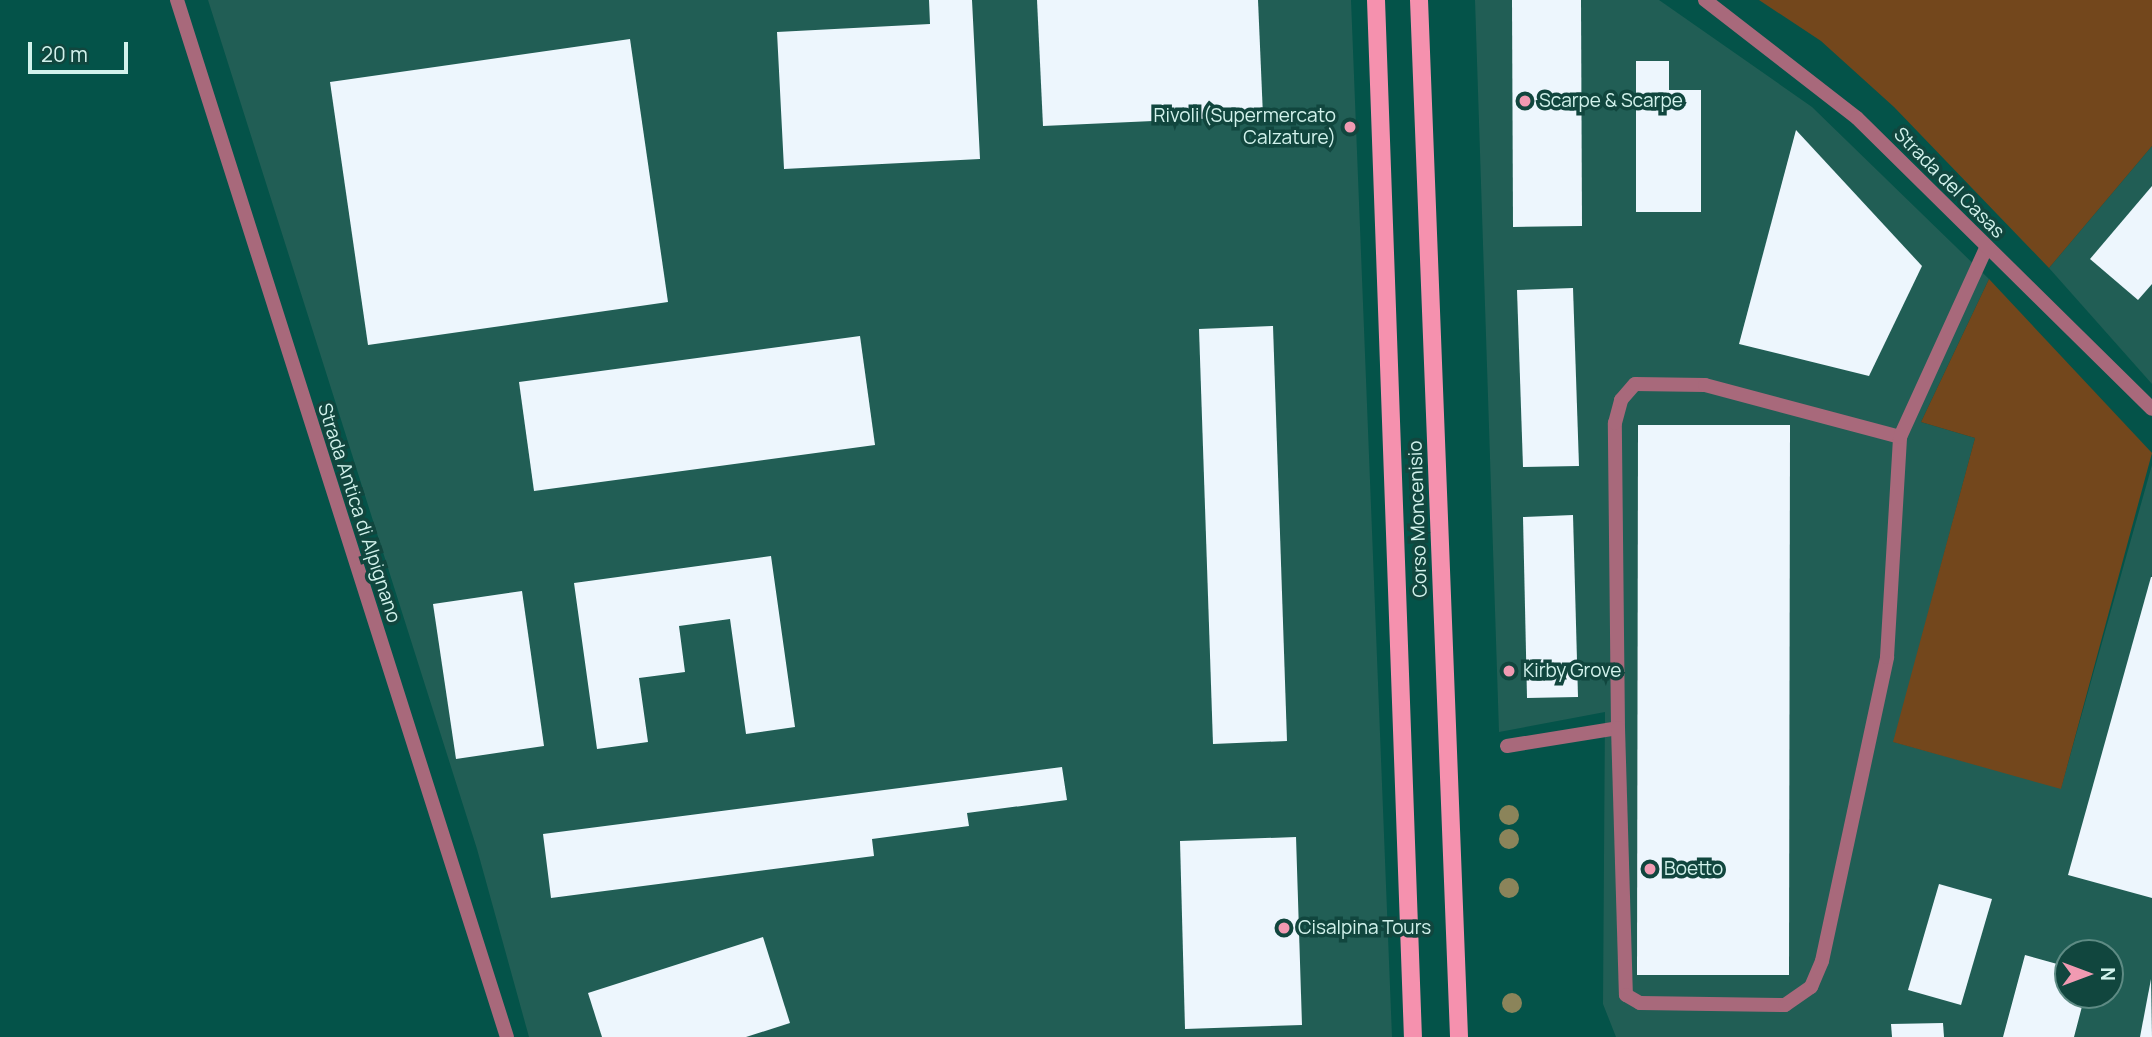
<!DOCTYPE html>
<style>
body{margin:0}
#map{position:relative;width:2152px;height:1037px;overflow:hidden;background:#045349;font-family:Manrope,sans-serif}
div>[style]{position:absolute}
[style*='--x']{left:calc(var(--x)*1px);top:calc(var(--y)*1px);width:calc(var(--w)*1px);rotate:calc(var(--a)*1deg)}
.built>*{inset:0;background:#215e55}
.green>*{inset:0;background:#73471c}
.building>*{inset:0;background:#edf6fd}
.lane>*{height:14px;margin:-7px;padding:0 7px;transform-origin:7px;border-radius:7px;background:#a8697b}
.street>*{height:14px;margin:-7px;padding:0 7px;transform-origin:7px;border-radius:7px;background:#a8697b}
.primary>*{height:18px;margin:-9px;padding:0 9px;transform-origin:9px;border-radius:9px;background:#f591ae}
.trees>*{width:20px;height:20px;margin:-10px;border-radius:50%;background:#8b845a}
.dots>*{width:19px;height:19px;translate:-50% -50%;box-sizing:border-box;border:4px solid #11463e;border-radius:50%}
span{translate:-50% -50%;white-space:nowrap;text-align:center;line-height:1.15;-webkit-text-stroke:7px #11463e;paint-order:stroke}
.poi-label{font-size:19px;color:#d2f2ec}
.left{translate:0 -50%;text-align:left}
.right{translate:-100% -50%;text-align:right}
.street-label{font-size:19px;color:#d2f2ec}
.north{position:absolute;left:2054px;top:939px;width:70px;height:70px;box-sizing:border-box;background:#11463e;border:2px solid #5e8b84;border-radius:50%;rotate:90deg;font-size:19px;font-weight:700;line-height:28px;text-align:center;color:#d2f2ec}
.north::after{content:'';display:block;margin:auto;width:24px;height:32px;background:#f19ab2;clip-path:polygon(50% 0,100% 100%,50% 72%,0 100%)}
.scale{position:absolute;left:28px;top:42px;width:100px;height:32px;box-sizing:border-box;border:4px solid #d2f2ec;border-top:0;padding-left:9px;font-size:21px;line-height:24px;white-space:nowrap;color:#d2f2ec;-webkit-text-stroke:5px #11463e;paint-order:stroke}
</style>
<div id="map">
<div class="built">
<i style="clip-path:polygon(208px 0,1351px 0,1392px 1037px,529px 1037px,477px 849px)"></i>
<i style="clip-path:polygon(evenodd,1475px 0,1659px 0,1812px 107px,1989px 279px,1921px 422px,1975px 438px,1894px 742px,2061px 788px,2152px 465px,2152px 1037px,1616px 1037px,1603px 1004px,1605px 712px,1499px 732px,1475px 0,2068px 953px,2110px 953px,2110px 995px,2068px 995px,2068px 953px)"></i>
<i style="clip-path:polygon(2152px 146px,2152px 384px,2049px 268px)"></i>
</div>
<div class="green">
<i style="clip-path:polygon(1759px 0,2152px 0,2152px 146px,2049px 268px,1894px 107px,1821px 41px)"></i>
<i style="clip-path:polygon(1989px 279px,2152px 453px,2061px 789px,1893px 742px,1975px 438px,1921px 422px)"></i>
</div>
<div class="building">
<i style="clip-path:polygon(929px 0,972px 0,980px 159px,784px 169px,777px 32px,930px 24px)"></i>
<i style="clip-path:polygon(1037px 0,1258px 0,1263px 116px,1043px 126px)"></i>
<i style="clip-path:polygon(1512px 0,1581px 0,1582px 226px,1513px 227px)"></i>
<i style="clip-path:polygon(630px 39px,668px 302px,368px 345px,330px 82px)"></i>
<i style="clip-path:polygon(1636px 61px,1669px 61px,1669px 90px,1701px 90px,1701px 212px,1636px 212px)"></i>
<i style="clip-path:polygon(1796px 130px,1922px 266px,1869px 376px,1739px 344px)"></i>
<i style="clip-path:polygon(2152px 186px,2152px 284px,2138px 300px,2090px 259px)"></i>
<i style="clip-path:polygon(1573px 288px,1579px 466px,1523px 467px,1517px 290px)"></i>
<i style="clip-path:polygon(1273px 326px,1287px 741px,1213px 744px,1199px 329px)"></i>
<i style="clip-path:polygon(860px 336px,875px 445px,534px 491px,519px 382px)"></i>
<i style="clip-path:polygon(1638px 425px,1790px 425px,1789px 975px,1637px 975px)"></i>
<i style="clip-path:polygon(1573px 515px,1578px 697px,1527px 698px,1523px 517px)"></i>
<i style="clip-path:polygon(771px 556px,795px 727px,746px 734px,730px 619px,679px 626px,685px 672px,639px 678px,648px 742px,597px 749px,574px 583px)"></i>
<i style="clip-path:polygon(2151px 577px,2152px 577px,2152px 898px,2068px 875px)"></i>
<i style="clip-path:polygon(522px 591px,544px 746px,456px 759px,433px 604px)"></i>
<i style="clip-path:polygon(1062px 767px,1067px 800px,967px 813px,969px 826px,872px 839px,874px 856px,551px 898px,543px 834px)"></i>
<i style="clip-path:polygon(1296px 837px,1302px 1025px,1185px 1029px,1180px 841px)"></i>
<i style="clip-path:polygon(1939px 884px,1992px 899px,1961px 1005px,1908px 990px)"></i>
<i style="clip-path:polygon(763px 937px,790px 1023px,746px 1037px,602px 1037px,588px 993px)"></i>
<i style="clip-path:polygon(2025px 955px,2068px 967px,2068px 995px,2085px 995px,2074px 1037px,2003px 1037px)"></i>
<i style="clip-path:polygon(2151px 979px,2152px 1037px,2140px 1037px)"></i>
<i style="clip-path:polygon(1943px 1023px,1944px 1037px,1892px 1037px,1891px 1024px)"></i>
</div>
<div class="lane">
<i style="--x:1618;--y:728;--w:305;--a:-90.6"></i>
<i style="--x:1615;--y:423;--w:24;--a:-75"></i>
<i style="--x:1621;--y:400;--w:21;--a:-49"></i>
<i style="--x:1635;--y:384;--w:70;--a:0.8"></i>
<i style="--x:1705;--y:385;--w:202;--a:14.9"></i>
<i style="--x:1507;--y:746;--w:112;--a:-9.2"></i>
<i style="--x:1618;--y:728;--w:267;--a:88.3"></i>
<i style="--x:1626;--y:995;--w:16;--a:30"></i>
<i style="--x:1640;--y:1003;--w:145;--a:0.8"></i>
<i style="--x:1785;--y:1005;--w:32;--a:-35"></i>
<i style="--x:1811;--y:987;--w:28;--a:-67"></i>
<i style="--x:1822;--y:961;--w:311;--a:-77.9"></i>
<i style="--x:1887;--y:657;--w:220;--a:-86.6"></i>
<i style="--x:1900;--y:437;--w:208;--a:-65.5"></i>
</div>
<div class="street">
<i style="--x:177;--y:0;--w:1088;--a:72.35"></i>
<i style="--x:1705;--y:0;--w:192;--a:37.8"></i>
<i style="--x:1857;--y:118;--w:414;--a:44.6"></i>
</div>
<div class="primary">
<i style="--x:1376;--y:0;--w:1038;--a:87.96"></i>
<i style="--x:1419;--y:0;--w:1038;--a:87.79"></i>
</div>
<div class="trees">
<i style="left:1509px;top:815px"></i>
<i style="left:1509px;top:839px"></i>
<i style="left:1509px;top:888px"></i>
<i style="left:1512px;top:1003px"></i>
</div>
<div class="dots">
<i style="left:1525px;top:101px;background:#f19ab2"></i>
<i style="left:1350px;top:127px;background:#f19ab2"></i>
<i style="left:1509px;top:671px;background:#f19ab2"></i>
<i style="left:1650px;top:869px;background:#f19ab2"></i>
<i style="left:1284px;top:928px;background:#f19ab2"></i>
</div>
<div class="poi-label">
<span class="left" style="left:1539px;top:101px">Scarpe &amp; Scarpe</span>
<span class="right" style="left:1336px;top:127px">Rivoli (Supermercato<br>Calzature)</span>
<span class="left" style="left:1523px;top:671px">Kirby Grove</span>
<span class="left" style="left:1664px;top:869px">Boetto</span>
<span class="left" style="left:1298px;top:928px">Cisalpina Tours</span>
</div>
<div class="street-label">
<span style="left:1949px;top:183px;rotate:45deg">Strada del Casas</span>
<span style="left:359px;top:513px;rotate:72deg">Strada Antica di Alpignano</span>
<span style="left:1418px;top:519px;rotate:-92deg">Corso Moncenisio</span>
</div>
<div class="north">N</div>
<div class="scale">20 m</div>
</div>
